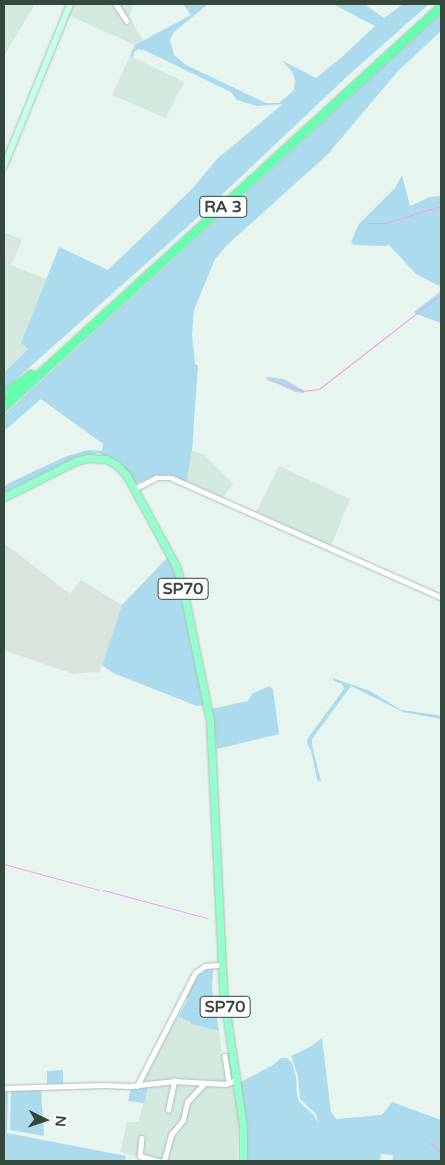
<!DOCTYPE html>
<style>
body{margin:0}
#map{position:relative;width:445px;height:1165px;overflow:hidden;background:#e6f5ed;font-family:"Varela Round",sans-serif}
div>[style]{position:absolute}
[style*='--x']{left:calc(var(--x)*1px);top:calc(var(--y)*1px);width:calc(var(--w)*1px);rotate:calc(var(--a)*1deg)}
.residential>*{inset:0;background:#d3e9de}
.industrial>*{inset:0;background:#d8e4dc}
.green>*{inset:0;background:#abdbed}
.parking>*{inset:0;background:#dee5e1}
.stream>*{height:1px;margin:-0.5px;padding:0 0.5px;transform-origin:0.5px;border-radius:0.5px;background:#f79de3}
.roads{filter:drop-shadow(0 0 1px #a8c1b3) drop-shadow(0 0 1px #a8c1b3)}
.minor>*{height:4.5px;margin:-2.25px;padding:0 2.25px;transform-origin:2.25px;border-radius:2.25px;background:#fff}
.secondary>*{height:6px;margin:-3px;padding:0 3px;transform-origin:3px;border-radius:3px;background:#c5ffe7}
.primary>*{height:7px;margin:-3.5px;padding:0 3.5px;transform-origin:3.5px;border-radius:3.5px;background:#94ffcd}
.motorway>*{height:8px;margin:-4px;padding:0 4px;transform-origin:4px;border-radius:4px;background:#66ffb0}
span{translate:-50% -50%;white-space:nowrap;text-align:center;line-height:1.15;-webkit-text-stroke:4px #fff;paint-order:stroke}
.shield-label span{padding:1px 4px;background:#fff;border:1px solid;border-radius:4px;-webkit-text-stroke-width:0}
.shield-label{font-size:16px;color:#34483d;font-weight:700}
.frame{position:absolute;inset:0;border:5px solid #34483d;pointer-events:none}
.north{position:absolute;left:20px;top:1095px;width:50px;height:50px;-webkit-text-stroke:4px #fff;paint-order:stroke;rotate:94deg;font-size:14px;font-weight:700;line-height:20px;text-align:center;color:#34483d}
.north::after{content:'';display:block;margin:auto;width:18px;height:22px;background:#34483d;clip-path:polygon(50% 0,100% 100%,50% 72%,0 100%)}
</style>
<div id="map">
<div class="residential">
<i style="clip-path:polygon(4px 4px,35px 4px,4px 56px)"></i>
<i style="clip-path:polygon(73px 4px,134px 4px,129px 17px,144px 42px,135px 45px,68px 15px)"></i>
<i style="clip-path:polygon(130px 56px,184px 82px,166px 118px,112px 95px)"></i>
<i style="clip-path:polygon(4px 232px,22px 240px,11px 265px,46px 279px,22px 342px,28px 348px,5px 372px)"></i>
<i style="clip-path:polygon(192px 451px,203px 454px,233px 484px,222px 499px,186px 483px)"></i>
<i style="clip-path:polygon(279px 466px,350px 499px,331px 546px,256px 512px)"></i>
<i style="clip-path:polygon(175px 1016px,191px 1022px,191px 1024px,219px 1031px,222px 1053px,229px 1053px,239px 1126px,237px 1161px,152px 1161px,120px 1152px,127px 1122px,138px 1122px,148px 1088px,143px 1081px)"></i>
</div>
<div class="industrial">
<i style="clip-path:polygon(4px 538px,5px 544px,70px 594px,81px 580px,122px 605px,99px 673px,94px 672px,73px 674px,4px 650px)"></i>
</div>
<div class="green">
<i style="clip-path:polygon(183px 4px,208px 4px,173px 33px,170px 40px,174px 55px,186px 65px,266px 103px,279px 103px,294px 90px,295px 81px,293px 73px,283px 61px,316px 78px,342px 57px,375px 26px,333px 4px,364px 4px,384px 18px,403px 4px,429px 4px,353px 71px,196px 219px,4px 390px,4px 373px,28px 349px,21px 343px,59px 247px,108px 270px,192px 189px,218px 158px,283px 104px,257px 106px,237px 100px,231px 92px,146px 51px,138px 49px,134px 52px,133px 57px,130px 56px,135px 45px,191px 15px)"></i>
<i style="clip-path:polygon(441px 13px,441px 31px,398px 71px,327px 155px,228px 244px,215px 259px,194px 310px,192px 334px,195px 364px,198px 365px,192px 451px,186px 483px,168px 475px,158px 476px,135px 484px,122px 464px,99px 453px,76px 458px,4px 493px,4px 486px,9px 483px,67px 456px,88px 450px,102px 451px,103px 444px,41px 399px,4px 431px,4px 415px)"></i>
<i style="clip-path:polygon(402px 175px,410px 206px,430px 197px,441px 196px,441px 287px,416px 274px,388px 244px,387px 246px,354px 245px,351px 242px,359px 224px,395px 188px)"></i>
<i style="clip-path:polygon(441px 288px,441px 323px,416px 314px,414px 312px,441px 291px)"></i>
<i style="clip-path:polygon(264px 377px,284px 379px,303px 390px,304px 393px,295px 392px)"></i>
<i style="clip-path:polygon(168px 557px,176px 576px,205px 705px,197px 706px,113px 673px,102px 665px,122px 605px)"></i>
<i style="clip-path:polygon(333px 678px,370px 691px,401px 710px,438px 715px,441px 716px,441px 719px,403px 712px,351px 686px,312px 739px,312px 745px,321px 781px,317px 780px,311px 750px,307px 744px,308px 738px,344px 689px,342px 684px,334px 681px)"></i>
<i style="clip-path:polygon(269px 686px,273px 689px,279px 734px,217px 749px,211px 709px,248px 701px,252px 694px)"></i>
<i style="clip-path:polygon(207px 968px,213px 968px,212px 989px,219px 1031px,191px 1024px,191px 1022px,178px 1017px,188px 999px,184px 997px,196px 976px)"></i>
<i style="clip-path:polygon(322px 1038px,331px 1112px,336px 1119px,382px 1115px,392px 1102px,441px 1120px,441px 1161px,392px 1161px,393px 1155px,381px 1154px,380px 1161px,246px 1161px,245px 1126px,239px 1083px,273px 1065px,281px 1058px,287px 1058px,292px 1063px,296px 1077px,297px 1095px,300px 1103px,313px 1114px,318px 1123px,316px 1114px,300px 1099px,298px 1076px,291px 1056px,310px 1047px)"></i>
<i style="clip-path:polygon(63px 1070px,63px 1084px,47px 1084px,47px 1071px)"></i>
<i style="clip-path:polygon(148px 1087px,144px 1103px,128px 1101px,131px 1089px)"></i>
<i style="clip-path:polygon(41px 1089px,44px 1136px,10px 1130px,11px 1091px)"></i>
<i style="clip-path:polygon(4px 1090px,8px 1090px,7px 1133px,126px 1156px,125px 1161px,4px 1161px)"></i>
</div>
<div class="parking">
<i style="clip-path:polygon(4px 238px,18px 244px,10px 263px,4px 260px)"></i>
</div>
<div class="stream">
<i style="--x:368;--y:223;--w:17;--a:0"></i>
<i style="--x:385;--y:223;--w:59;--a:-16.9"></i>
<i style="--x:267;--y:379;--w:38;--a:18"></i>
<i style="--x:303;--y:391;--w:16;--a:-7"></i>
<i style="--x:319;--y:389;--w:155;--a:-37.9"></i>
<i style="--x:4;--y:864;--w:98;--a:15.3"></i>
<i style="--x:103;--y:890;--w:108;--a:15.1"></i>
<i style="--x:430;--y:1143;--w:14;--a:39"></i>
</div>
<div class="roads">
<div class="minor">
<i style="--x:116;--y:4;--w:20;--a:57"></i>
<i style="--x:134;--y:489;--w:25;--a:-27"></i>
<i style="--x:156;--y:478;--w:16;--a:0"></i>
<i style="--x:172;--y:478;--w:294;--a:23.9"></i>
<i style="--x:225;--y:1056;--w:26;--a:81"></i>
<i style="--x:137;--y:1086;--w:127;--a:-62.8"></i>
<i style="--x:195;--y:973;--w:12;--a:-35"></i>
<i style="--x:205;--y:966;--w:16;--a:-4"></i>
<i style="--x:4;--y:1088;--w:99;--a:-1.7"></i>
<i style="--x:103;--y:1085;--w:27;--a:2"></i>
<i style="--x:130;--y:1086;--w:44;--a:-6.5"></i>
<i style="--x:174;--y:1081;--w:52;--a:3.3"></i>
<i style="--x:226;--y:1084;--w:11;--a:-22"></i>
<i style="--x:168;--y:1110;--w:30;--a:-78"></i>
<i style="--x:142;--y:1138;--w:18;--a:96"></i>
<i style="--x:140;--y:1156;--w:20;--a:15"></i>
<i style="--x:162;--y:1161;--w:2;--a:0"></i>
<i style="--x:164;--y:1161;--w:27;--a:-75"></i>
<i style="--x:171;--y:1135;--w:19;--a:-51"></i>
<i style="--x:183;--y:1120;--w:18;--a:-77"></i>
<i style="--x:187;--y:1102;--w:25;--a:-47"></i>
</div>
<div class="secondary">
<i style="--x:4;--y:166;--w:175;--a:-67.8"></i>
</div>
<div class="primary">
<i style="--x:4;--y:497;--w:80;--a:-26.6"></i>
<i style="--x:76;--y:461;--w:12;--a:-14"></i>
<i style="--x:88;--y:458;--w:18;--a:3"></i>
<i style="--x:106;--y:459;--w:11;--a:27"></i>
<i style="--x:116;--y:464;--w:16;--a:47"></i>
<i style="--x:127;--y:476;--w:102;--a:61.4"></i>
<i style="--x:176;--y:566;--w:28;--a:73"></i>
<i style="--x:184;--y:593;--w:131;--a:78.5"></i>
<i style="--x:210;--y:721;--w:270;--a:87.2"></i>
<i style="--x:223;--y:991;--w:137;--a:81.6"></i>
<i style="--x:243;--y:1127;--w:34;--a:90"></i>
</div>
<div class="motorway">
<i style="--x:4;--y:395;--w:34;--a:-37"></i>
<i style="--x:4;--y:407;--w:592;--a:-42.47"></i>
</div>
</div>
<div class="shield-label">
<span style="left:223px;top:207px">RA 3</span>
<span style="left:183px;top:589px">SP70</span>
<span style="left:225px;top:1007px">SP70</span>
</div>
<div class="frame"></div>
<div class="north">N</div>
</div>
